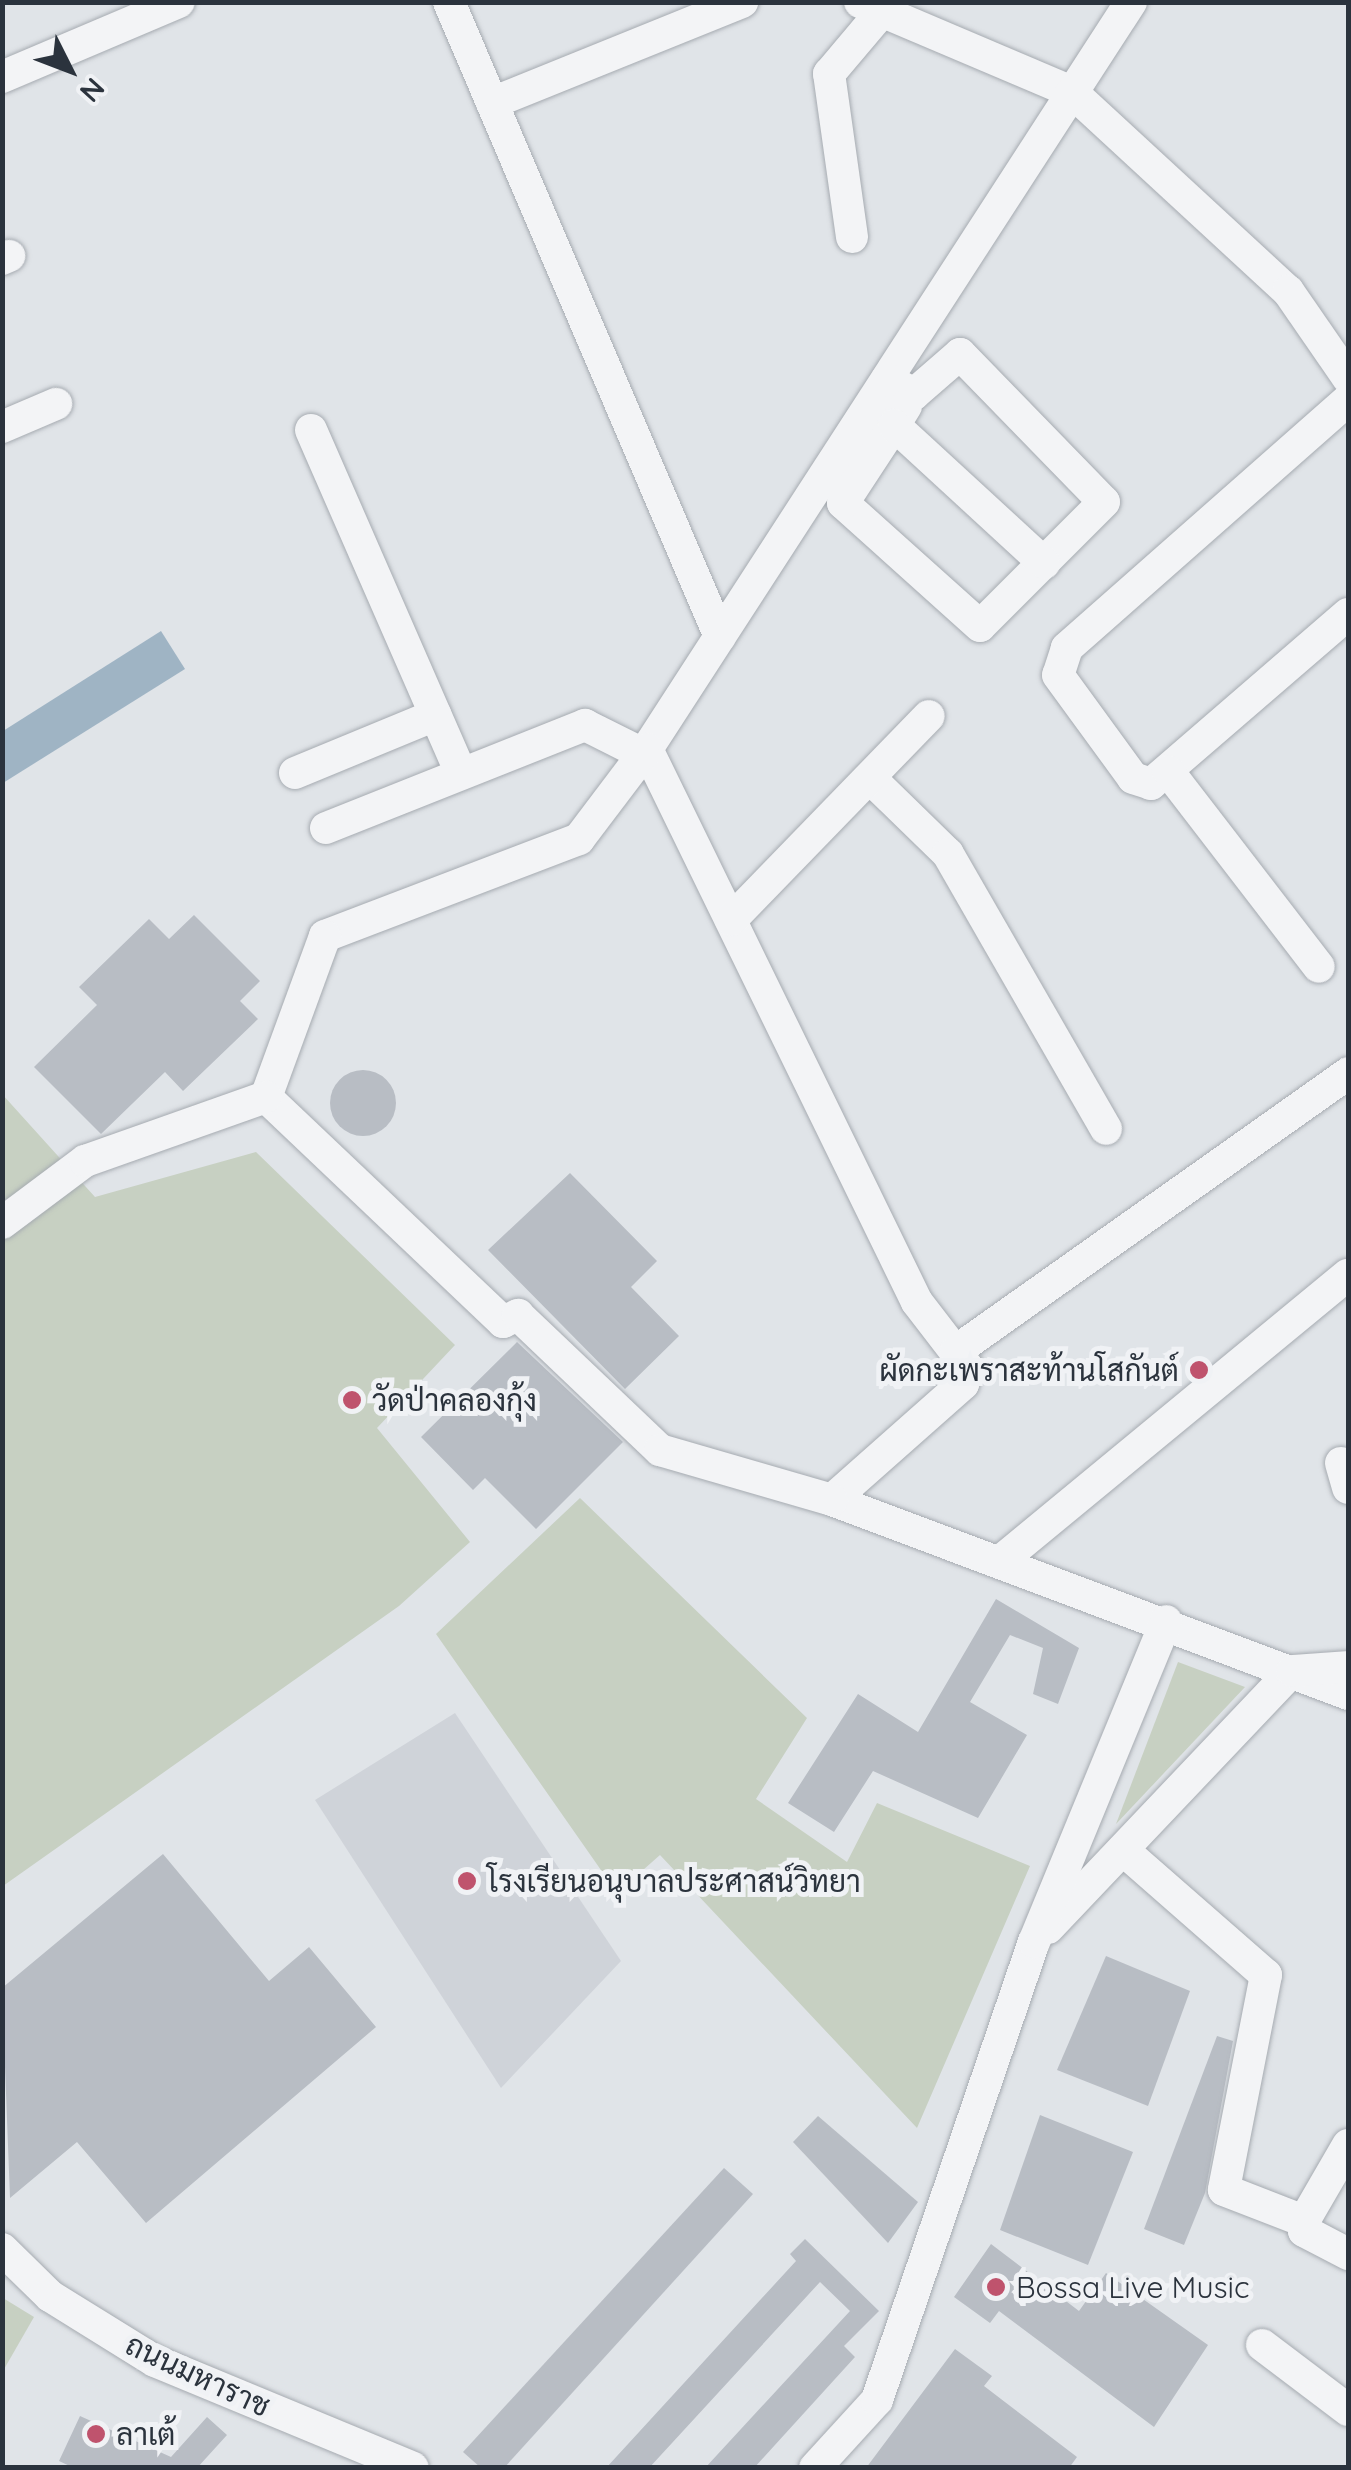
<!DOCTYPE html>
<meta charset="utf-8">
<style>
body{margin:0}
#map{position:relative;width:1351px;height:2470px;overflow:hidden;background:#e0e4e8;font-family:Quicksand,Sarabun,sans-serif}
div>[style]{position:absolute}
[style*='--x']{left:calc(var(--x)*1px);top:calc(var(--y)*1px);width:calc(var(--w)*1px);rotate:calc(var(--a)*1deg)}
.built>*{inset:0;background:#cfd3d9}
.green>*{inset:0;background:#c7d0c2}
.water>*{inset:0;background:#9fb4c4}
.building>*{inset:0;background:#b8bdc4}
.round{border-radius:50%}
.roads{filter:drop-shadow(0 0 2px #a6abb1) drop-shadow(0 0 2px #a6abb1)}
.minor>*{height:32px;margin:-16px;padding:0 16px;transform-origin:16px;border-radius:16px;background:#f3f4f6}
.dots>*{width:28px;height:28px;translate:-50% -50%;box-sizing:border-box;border:5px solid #f0f2f5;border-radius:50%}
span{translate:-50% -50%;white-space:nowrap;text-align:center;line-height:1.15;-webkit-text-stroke:10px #f0f2f5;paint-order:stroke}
.poi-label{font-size:30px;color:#2b333d}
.right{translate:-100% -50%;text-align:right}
.left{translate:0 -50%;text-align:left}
.street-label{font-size:30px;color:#2b333d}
.frame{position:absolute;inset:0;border:5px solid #2b333d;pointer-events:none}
.north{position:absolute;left:20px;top:20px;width:100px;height:100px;-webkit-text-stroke:8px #f0f2f5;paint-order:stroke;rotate:132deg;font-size:28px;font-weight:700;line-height:40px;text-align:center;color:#2b333d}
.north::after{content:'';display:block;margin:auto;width:35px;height:45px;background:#2b333d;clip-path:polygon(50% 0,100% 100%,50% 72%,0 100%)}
</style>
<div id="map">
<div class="built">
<i style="clip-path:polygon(455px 1713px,621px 1961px,501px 2088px,315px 1800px)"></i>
</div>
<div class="green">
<i style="clip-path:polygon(2px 1094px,95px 1197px,256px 1152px,455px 1345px,377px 1428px,470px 1542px,399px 1606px,3px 1886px)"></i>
<i style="clip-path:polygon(580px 1498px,807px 1718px,756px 1799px,847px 1862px,877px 1803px,1030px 1866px,917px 2128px,660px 1855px,617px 1893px,436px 1634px)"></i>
<i style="clip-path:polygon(1178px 1662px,1245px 1687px,1116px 1824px)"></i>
<i style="clip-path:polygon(3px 2298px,34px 2317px,3px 2371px)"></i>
</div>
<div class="water">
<i style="clip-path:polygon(161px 631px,185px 669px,3px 783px,3px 731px)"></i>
</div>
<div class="building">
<i style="clip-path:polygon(194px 915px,260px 981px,240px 1001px,258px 1019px,183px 1091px,165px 1072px,101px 1134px,34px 1067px,97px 1005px,79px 987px,149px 919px,169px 939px)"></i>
<i class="round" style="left:330px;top:1070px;width:66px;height:66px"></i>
<i style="clip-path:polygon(570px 1173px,657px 1261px,631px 1287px,679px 1336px,625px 1389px,488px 1250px)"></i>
<i style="clip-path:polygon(517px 1342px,623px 1442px,536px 1529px,485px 1478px,473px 1490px,421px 1437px)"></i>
<i style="clip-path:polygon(996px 1599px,1079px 1648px,1058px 1704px,1033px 1694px,1043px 1648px,1010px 1635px,970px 1702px,1027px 1735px,978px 1818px,873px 1771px,834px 1832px,788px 1803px,858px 1694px,918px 1732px)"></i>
<i style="clip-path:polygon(163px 1854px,269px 1981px,309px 1947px,376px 2027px,146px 2223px,77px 2142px,10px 2198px,2px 1988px)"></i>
<i style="clip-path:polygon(1106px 1956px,1190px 1991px,1148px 2106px,1057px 2070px)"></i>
<i style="clip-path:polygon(1217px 2036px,1233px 2041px,1205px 2193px,1184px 2245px,1144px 2229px)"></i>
<i style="clip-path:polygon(1040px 2115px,1133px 2152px,1088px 2265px,1000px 2230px)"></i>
<i style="clip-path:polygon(818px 2116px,918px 2202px,888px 2243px,793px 2142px)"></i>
<i style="clip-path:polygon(724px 2168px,753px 2194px,504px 2468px,481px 2468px,463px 2452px)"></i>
<i style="clip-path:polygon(805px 2239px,879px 2311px,844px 2346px,855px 2357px,754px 2468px,705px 2468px,850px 2311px,820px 2282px,649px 2468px,606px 2468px,796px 2261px,790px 2254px)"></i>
<i style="clip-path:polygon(991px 2244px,1079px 2311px,1106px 2273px,1208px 2345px,1154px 2427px,999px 2311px,990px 2323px,954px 2297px)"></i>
<i style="clip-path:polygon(955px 2349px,992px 2376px,984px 2386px,1077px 2457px,1069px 2468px,866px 2468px)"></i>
<i style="clip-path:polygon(80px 2416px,171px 2457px,207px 2417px,227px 2435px,197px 2468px,74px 2468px,59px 2461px)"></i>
</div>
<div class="roads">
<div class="minor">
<i style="--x:449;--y:2;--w:690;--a:66.89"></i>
<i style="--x:860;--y:2;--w:230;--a:23"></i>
<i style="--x:1072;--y:92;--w:294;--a:42.7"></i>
<i style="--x:1288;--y:291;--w:106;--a:55.4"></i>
<i style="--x:1131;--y:2;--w:890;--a:122.94"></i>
<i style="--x:647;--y:749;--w:615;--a:63.98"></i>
<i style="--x:917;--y:1302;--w:82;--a:52.4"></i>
<i style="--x:967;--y:1367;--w:17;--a:103"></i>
<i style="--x:963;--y:1384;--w:175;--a:138.5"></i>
<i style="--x:832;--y:1500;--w:551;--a:20.6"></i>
<i style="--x:2;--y:77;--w:192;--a:-23"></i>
<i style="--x:492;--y:103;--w:270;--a:-22"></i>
<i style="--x:852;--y:237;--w:165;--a:-98"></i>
<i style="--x:829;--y:74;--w:76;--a:-49.8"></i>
<i style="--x:2;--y:259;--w:8;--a:-23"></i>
<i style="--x:887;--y:379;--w:31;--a:29"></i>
<i style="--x:914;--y:394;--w:61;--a:-41"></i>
<i style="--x:960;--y:354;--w:206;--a:45.8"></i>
<i style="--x:1104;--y:502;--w:175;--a:135"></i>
<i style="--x:980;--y:626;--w:184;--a:-138.1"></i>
<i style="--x:843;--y:503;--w:93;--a:-56.8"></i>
<i style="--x:1348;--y:400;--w:375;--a:138.6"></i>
<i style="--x:1067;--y:648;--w:28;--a:108"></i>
<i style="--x:1058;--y:675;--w:127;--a:53.9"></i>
<i style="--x:1133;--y:778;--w:19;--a:18"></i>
<i style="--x:1151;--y:784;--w:260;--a:-40.8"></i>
<i style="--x:906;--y:406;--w:22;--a:122"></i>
<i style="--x:894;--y:425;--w:204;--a:42.6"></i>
<i style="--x:2;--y:427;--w:59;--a:-23.1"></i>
<i style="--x:311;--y:430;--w:375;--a:66.4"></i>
<i style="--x:647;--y:749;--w:113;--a:127.1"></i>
<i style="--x:579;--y:839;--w:272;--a:159.1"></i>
<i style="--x:325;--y:936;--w:171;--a:110.1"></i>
<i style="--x:266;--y:1097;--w:327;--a:43.5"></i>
<i style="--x:503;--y:1322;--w:17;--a:-25"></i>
<i style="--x:518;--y:1315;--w:196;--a:43.6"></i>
<i style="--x:660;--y:1450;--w:179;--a:16.2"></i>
<i style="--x:1168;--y:771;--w:247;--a:52.4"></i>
<i style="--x:295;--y:773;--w:152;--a:-22.4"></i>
<i style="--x:871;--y:779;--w:107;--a:44.2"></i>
<i style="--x:948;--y:854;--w:317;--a:60.1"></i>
<i style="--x:326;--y:828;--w:279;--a:-21.7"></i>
<i style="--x:585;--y:725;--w:65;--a:26.6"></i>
<i style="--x:731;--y:920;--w:284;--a:-45.9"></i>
<i style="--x:2;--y:1223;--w:104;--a:-36.8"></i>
<i style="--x:85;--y:1161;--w:192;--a:-19.5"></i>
<i style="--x:956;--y:1351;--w:481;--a:-35.3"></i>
<i style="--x:1341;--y:1463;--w:26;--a:74"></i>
<i style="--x:1003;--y:1559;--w:447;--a:-39.5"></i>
<i style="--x:1123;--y:1850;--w:190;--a:41.2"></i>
<i style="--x:1266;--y:1975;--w:219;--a:101.1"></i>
<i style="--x:1224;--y:2190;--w:86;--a:21.2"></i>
<i style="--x:1304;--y:2221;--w:10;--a:90"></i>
<i style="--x:1304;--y:2231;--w:50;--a:27.6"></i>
<i style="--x:1048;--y:1928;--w:354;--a:-46.5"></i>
<i style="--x:1292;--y:1671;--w:56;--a:-4.1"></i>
<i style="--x:1304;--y:2221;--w:88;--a:-59.9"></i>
<i style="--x:2;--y:2249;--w:67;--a:44.4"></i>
<i style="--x:50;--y:2296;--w:123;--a:31.8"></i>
<i style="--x:155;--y:2361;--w:279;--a:22.5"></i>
<i style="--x:1262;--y:2345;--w:108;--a:37.1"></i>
<i style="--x:815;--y:2468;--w:92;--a:-47.6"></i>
<i style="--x:877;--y:2400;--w:484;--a:-71.1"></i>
<i style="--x:1034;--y:1942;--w:347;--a:-67.6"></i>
</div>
</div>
<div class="dots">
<i style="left:1199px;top:1370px;background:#bf536d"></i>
<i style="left:352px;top:1400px;background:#bf536d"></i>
<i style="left:467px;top:1881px;background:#bf536d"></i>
<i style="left:996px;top:2287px;background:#bf536d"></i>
<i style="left:96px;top:2434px;background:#bf536d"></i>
</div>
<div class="poi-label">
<span class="right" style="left:1179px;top:1370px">ผัดกะเพราสะท้านโสกันต์</span>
<span class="left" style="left:372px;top:1400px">วัดป่าคลองกุ้ง</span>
<span class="left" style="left:487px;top:1881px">โรงเรียนอนุบาลประศาสน์วิทยา</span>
<span class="left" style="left:1016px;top:2287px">Bossa Live Music</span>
<span class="left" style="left:116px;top:2434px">ลาเต้</span>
</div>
<div class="street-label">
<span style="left:198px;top:2375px;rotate:25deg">ถนนมหาราช</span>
</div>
<div class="frame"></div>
<div class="north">N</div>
</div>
